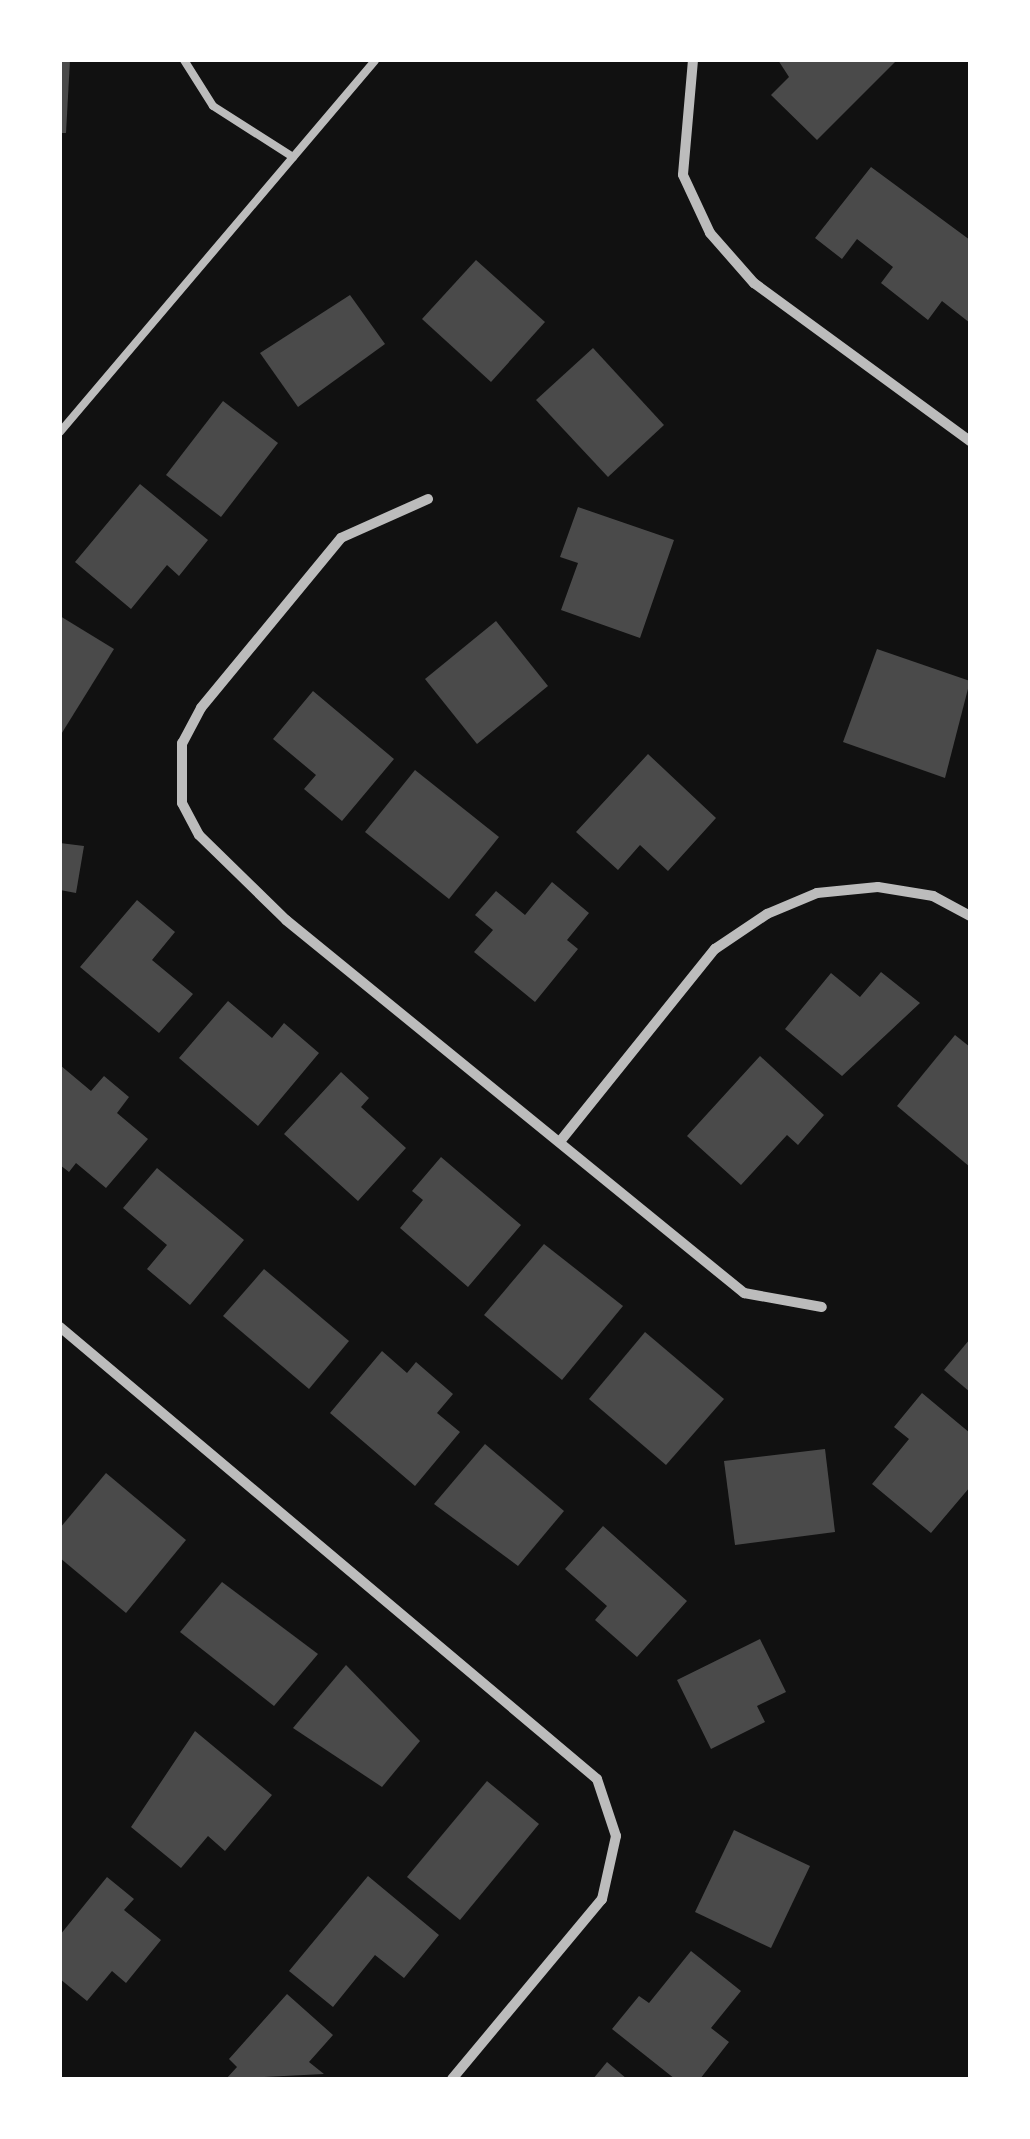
<!DOCTYPE html>
<style>
body{margin:0}
#map{position:relative;width:1030px;height:2139px;overflow:hidden;background:#111;font-family:"Archivo Narrow",sans-serif}
div>[style]{position:absolute}
[style*='--x']{left:calc(var(--x)*1px);top:calc(var(--y)*1px);width:calc(var(--w)*1px);rotate:calc(var(--a)*1deg)}
.building>*{inset:0;background:#4a4a4a}
.service>*{height:8px;margin:-4px;padding:0 4px;transform-origin:4px;border-radius:4px;background:#bcbcbc}
.minor>*{height:10px;margin:-5px;padding:0 5px;transform-origin:5px;border-radius:5px;background:#bcbcbc}
span{translate:-50% -50%;white-space:nowrap;text-align:center;line-height:1.15;-webkit-text-stroke:8px #fff;paint-order:stroke}
.frame{position:absolute;inset:0;border:62px solid #fff;pointer-events:none}
</style>
<div id="map">
<div class="building">
<i style="clip-path:polygon(60px 60px,70px 60px,66px 133px,60px 133px)"></i>
<i style="clip-path:polygon(778px 60px,897px 60px,817px 140px,771px 95px,789px 77px)"></i>
<i style="clip-path:polygon(871px 167px,970px 240px,970px 323px,942px 301px,928px 320px,881px 283px,893px 267px,857px 239px,842px 259px,815px 238px)"></i>
<i style="clip-path:polygon(476px 260px,545px 322px,491px 382px,422px 319px)"></i>
<i style="clip-path:polygon(350px 295px,385px 344px,298px 407px,260px 353px)"></i>
<i style="clip-path:polygon(593px 348px,664px 425px,608px 477px,536px 400px)"></i>
<i style="clip-path:polygon(223px 401px,278px 443px,221px 517px,166px 475px)"></i>
<i style="clip-path:polygon(140px 484px,208px 540px,179px 576px,167px 565px,131px 609px,75px 562px)"></i>
<i style="clip-path:polygon(578px 507px,674px 540px,640px 638px,561px 610px,578px 563px,560px 557px)"></i>
<i style="clip-path:polygon(60px 616px,114px 649px,60px 736px)"></i>
<i style="clip-path:polygon(496px 621px,548px 686px,477px 744px,425px 679px)"></i>
<i style="clip-path:polygon(877px 649px,970px 681px,945px 778px,843px 742px)"></i>
<i style="clip-path:polygon(313px 691px,394px 759px,342px 821px,304px 789px,316px 775px,273px 739px)"></i>
<i style="clip-path:polygon(648px 754px,716px 818px,668px 871px,640px 845px,618px 870px,576px 832px)"></i>
<i style="clip-path:polygon(415px 770px,499px 837px,449px 899px,365px 832px)"></i>
<i style="clip-path:polygon(60px 843px,84px 846px,76px 893px,60px 890px)"></i>
<i style="clip-path:polygon(552px 882px,589px 913px,567px 940px,578px 949px,535px 1002px,474px 952px,493px 930px,475px 915px,496px 891px,525px 915px)"></i>
<i style="clip-path:polygon(137px 900px,175px 932px,152px 960px,193px 994px,159px 1033px,80px 967px)"></i>
<i style="clip-path:polygon(881px 972px,920px 1003px,842px 1076px,785px 1029px,831px 973px,860px 997px)"></i>
<i style="clip-path:polygon(228px 1001px,272px 1038px,284px 1023px,319px 1053px,258px 1126px,179px 1058px)"></i>
<i style="clip-path:polygon(955px 1035px,970px 1047px,970px 1167px,897px 1106px)"></i>
<i style="clip-path:polygon(760px 1056px,824px 1115px,798px 1145px,787px 1135px,741px 1185px,687px 1136px)"></i>
<i style="clip-path:polygon(60px 1065px,91px 1091px,104px 1076px,129px 1097px,117px 1113px,148px 1139px,106px 1188px,76px 1163px,69px 1172px,60px 1165px)"></i>
<i style="clip-path:polygon(341px 1072px,369px 1098px,361px 1107px,406px 1148px,358px 1201px,284px 1134px)"></i>
<i style="clip-path:polygon(441px 1157px,521px 1225px,468px 1287px,400px 1228px,423px 1200px,412px 1191px)"></i>
<i style="clip-path:polygon(157px 1168px,244px 1240px,190px 1305px,147px 1269px,167px 1245px,123px 1208px)"></i>
<i style="clip-path:polygon(544px 1244px,623px 1306px,562px 1380px,484px 1315px)"></i>
<i style="clip-path:polygon(264px 1269px,349px 1341px,309px 1389px,223px 1316px)"></i>
<i style="clip-path:polygon(645px 1332px,724px 1399px,666px 1465px,589px 1399px)"></i>
<i style="clip-path:polygon(970px 1339px,970px 1392px,944px 1370px)"></i>
<i style="clip-path:polygon(382px 1351px,407px 1373px,416px 1362px,453px 1394px,437px 1413px,460px 1432px,415px 1486px,330px 1413px)"></i>
<i style="clip-path:polygon(922px 1393px,970px 1433px,970px 1487px,931px 1533px,872px 1484px,909px 1439px,894px 1427px)"></i>
<i style="clip-path:polygon(485px 1444px,564px 1511px,518px 1566px,434px 1504px)"></i>
<i style="clip-path:polygon(825px 1449px,835px 1532px,735px 1545px,724px 1461px)"></i>
<i style="clip-path:polygon(106px 1473px,186px 1540px,126px 1613px,60px 1558px,60px 1528px)"></i>
<i style="clip-path:polygon(603px 1526px,687px 1601px,637px 1657px,595px 1620px,607px 1606px,565px 1569px)"></i>
<i style="clip-path:polygon(222px 1582px,318px 1654px,274px 1706px,180px 1632px)"></i>
<i style="clip-path:polygon(760px 1639px,786px 1692px,757px 1706px,765px 1722px,711px 1749px,677px 1680px)"></i>
<i style="clip-path:polygon(346px 1665px,420px 1741px,382px 1787px,293px 1728px)"></i>
<i style="clip-path:polygon(195px 1731px,272px 1795px,225px 1851px,208px 1836px,181px 1868px,131px 1827px)"></i>
<i style="clip-path:polygon(487px 1781px,539px 1824px,460px 1920px,407px 1877px)"></i>
<i style="clip-path:polygon(734px 1830px,810px 1866px,771px 1948px,695px 1912px)"></i>
<i style="clip-path:polygon(368px 1876px,439px 1935px,404px 1978px,375px 1955px,333px 2007px,289px 1971px)"></i>
<i style="clip-path:polygon(107px 1877px,134px 1899px,124px 1910px,161px 1940px,126px 1983px,112px 1971px,87px 2001px,60px 1979px,60px 1935px)"></i>
<i style="clip-path:polygon(691px 1951px,741px 1991px,711px 2028px,729px 2042px,700px 2079px,675px 2079px,612px 2029px,639px 1996px,649px 2003px)"></i>
<i style="clip-path:polygon(287px 1994px,333px 2035px,309px 2062px,324px 2074px,226px 2079px,237px 2067px,229px 2059px)"></i>
<i style="clip-path:polygon(607px 2062px,627px 2079px,593px 2079px)"></i>
</div>
<div class="service">
<i style="--x:184;--y:60;--w:54;--a:57.8"></i>
<i style="--x:213;--y:106;--w:95;--a:32.5"></i>
<i style="--x:60;--y:432;--w:487;--a:-49.7"></i>
</div>
<div class="minor">
<i style="--x:693;--y:60;--w:115;--a:95"></i>
<i style="--x:683;--y:175;--w:64;--a:65"></i>
<i style="--x:710;--y:233;--w:67;--a:48.7"></i>
<i style="--x:754;--y:283;--w:268;--a:36.2"></i>
<i style="--x:428;--y:499;--w:95;--a:155.9"></i>
<i style="--x:341;--y:538;--w:220;--a:129.5"></i>
<i style="--x:201;--y:708;--w:40;--a:118"></i>
<i style="--x:182;--y:743;--w:60;--a:90"></i>
<i style="--x:182;--y:803;--w:36;--a:62"></i>
<i style="--x:199;--y:835;--w:122;--a:44.3"></i>
<i style="--x:286;--y:920;--w:591;--a:39.16"></i>
<i style="--x:744;--y:1293;--w:79;--a:10.2"></i>
<i style="--x:562;--y:1139;--w:244;--a:-51.2"></i>
<i style="--x:715;--y:949;--w:63;--a:-33.9"></i>
<i style="--x:767;--y:914;--w:54;--a:-22.8"></i>
<i style="--x:817;--y:893;--w:61;--a:-5.6"></i>
<i style="--x:878;--y:887;--w:56;--a:9.3"></i>
<i style="--x:933;--y:896;--w:42;--a:28.4"></i>
<i style="--x:60;--y:1327;--w:702;--a:40.09"></i>
<i style="--x:597;--y:1779;--w:60;--a:71.6"></i>
<i style="--x:616;--y:1836;--w:65;--a:102.5"></i>
<i style="--x:602;--y:1899;--w:234;--a:129.8"></i>
</div>
<div class="frame"></div>
</div>
